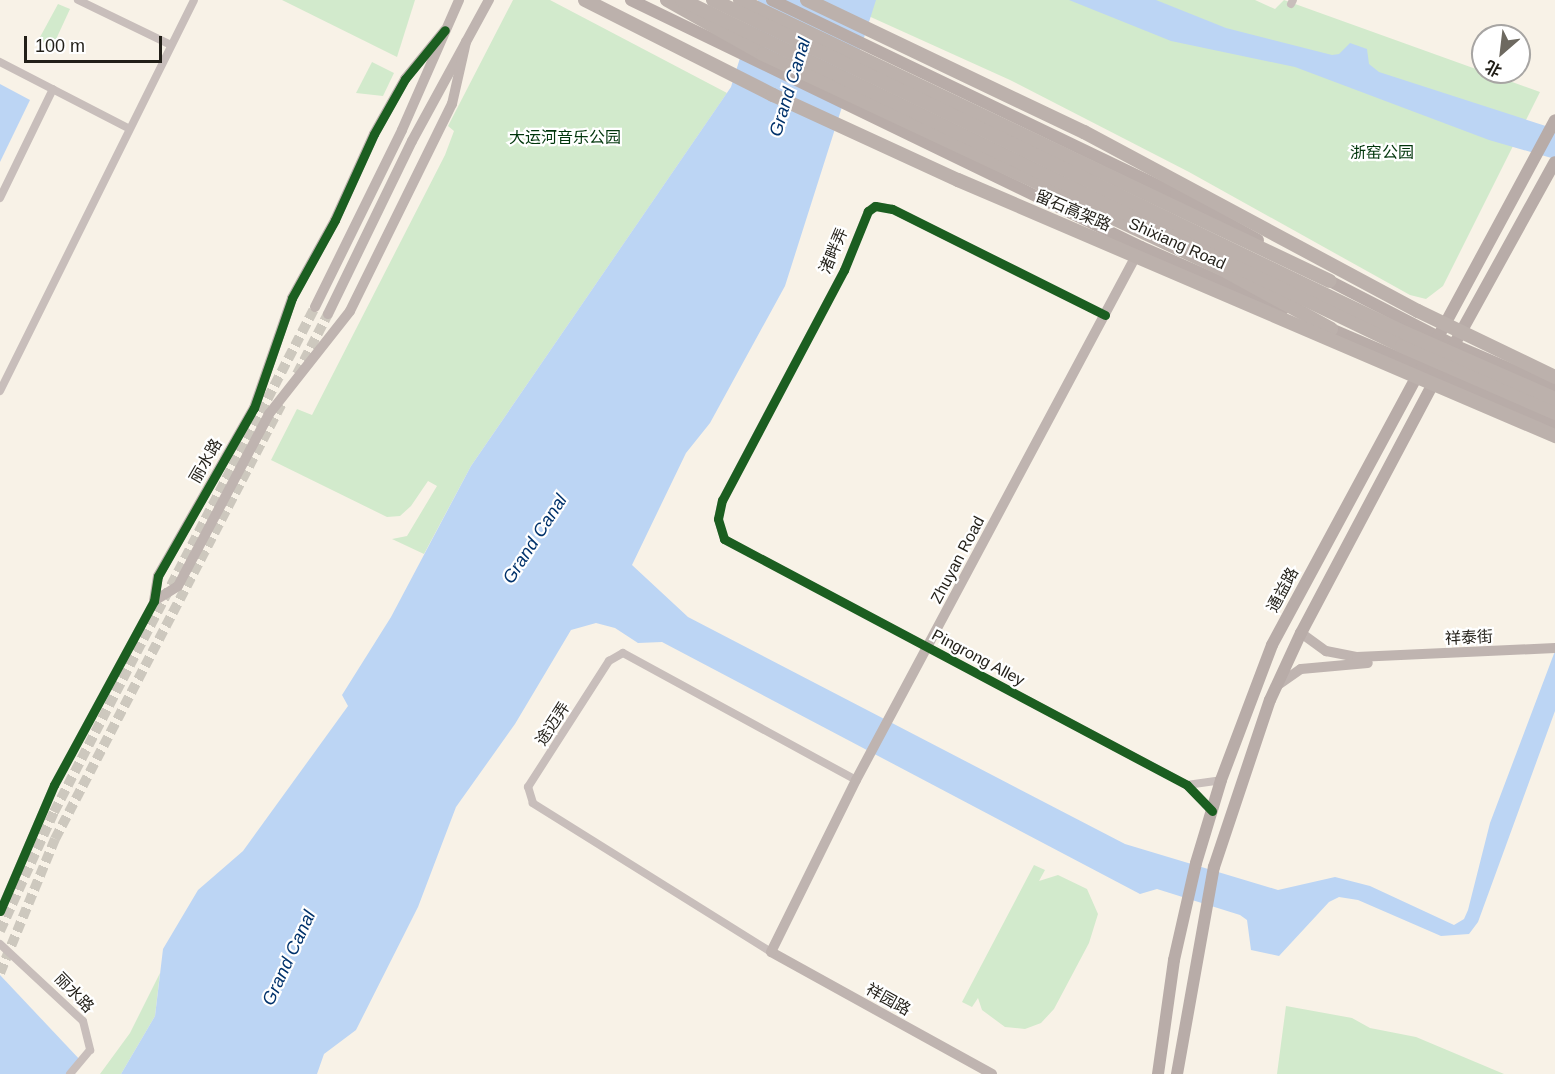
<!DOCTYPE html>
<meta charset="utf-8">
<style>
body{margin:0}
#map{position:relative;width:1555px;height:1074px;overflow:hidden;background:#f8f2e7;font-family:Helvetica,"Noto Sans SC",sans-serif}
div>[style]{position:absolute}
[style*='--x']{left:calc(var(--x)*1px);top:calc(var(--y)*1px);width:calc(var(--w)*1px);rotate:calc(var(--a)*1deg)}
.green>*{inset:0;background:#d2eacc}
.water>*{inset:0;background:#bcd5f4}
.secondary-tunnel>*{height:10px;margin-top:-5px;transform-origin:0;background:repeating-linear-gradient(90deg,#cdc8be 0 10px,transparent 0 15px)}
.street>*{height:8px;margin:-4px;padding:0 4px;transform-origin:4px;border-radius:4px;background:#c8bebb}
.secondary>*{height:10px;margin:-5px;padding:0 5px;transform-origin:5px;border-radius:5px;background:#bfb4b0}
.primary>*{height:12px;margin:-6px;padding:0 6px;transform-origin:6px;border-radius:6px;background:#b8aca8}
.highway>*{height:14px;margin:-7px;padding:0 7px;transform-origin:7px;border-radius:7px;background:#bcb1ac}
.highway-bridge>*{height:14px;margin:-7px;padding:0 7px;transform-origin:7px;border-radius:7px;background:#bcb1ac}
.cycleway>*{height:9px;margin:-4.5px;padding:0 4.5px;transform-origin:4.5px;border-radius:4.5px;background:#1b5e20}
span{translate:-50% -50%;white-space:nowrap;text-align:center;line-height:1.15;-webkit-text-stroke:4.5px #fff;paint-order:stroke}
.park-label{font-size:16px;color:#00350b}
.street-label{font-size:16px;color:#221f18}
.water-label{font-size:18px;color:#00326b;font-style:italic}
.north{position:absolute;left:1471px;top:24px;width:60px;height:60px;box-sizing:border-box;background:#fff;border:2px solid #a7a5a3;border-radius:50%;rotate:208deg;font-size:16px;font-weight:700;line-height:24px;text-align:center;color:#221f18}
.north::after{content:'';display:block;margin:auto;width:21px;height:27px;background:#6d6960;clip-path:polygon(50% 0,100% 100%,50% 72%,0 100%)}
.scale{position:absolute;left:24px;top:36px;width:138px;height:27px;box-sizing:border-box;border:3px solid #221f18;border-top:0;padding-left:8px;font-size:18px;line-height:21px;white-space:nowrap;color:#221f18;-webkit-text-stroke:4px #fff;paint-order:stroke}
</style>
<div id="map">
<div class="green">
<i style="clip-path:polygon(282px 0,415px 0,397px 57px)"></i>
<i style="clip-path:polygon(513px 0,550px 0,727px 93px,471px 466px,424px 554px,392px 539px,407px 536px,437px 486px,428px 481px,411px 506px,400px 516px,387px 517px,271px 460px,297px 409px,312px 415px,445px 155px,454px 131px,448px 126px)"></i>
<i style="clip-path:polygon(856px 0,1255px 0,1275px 9px,1284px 0,1540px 92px,1443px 286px,1426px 299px,1410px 295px,1189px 172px,1010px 80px,853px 9px)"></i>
<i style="clip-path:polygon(58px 4px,70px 9px,52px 48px,39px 39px)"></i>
<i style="clip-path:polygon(372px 62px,394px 73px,383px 96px,356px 93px)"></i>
<i style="clip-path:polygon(1034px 865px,1045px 870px,1039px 881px,1058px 875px,1087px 889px,1098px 914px,1089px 943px,1054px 1009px,1041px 1023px,1025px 1029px,1005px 1027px,982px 1010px,978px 998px,972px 1007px,962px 1002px)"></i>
<i style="clip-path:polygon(160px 973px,155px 1016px,121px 1074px,100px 1074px,130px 1033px)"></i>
<i style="clip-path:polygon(1286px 1006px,1352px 1018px,1370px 1028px,1416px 1037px,1504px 1074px,1277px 1074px)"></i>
</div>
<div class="water">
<i style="clip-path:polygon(758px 0,876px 0,785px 286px,710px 423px,686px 453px,632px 565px,688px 617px,1125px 844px,1278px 890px,1335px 877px,1370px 886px,1454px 925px,1464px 919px,1468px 910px,1490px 823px,1555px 651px,1555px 711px,1478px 922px,1469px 934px,1441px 936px,1358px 900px,1339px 897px,1329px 902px,1279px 956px,1251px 950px,1247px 920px,1240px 915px,1157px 889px,1140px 894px,662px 642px,638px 643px,615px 628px,596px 623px,571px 630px,515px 724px,456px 807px,418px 907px,356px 1030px,324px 1054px,317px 1074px,121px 1074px,155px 1016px,163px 949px,198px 890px,243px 851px,348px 706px,342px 695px,391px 617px,471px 466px,731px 87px)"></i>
<i style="clip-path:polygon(1069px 0,1156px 0,1226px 28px,1332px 55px,1339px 54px,1350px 43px,1367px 49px,1369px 64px,1379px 72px,1555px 129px,1555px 159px,1489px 140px,1295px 67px,1171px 41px)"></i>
<i style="clip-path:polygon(0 84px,30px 100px,0 162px)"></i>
<i style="clip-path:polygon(0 975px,82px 1062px,69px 1074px,0 1074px)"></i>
</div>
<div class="secondary-tunnel">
<i style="--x:297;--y:374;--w:68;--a:-62.7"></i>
<i style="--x:0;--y:931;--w:131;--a:-65.6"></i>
<i style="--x:54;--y:812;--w:568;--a:-62.67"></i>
<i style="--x:0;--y:973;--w:145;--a:-67.7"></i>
<i style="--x:55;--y:839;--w:494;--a:-62.5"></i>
</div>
<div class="street">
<i style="--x:78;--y:0;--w:103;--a:25.8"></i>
<i style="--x:1291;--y:4;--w:4;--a:-63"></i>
<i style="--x:0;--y:62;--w:144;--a:27.3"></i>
<i style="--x:0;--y:198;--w:121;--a:-64.1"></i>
<i style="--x:1105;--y:315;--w:238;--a:-153.5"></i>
<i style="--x:892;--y:209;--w:17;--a:-170"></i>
<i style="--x:875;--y:206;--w:9;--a:144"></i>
<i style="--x:868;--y:211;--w:64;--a:112.1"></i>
<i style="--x:844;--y:270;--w:260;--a:117.9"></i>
<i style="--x:722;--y:500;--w:19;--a:102"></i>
<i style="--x:718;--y:519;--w:21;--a:73"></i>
<i style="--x:724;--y:539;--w:524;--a:27.98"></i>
<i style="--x:1187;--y:785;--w:36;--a:46"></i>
<i style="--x:0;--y:391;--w:436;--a:-63.6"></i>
<i style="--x:1187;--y:785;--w:34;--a:-8"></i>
<i style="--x:0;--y:911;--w:137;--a:-66.8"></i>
<i style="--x:54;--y:785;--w:209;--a:-61.5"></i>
<i style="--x:0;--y:944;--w:113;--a:42.9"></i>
<i style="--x:83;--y:1021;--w:30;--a:76"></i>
<i style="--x:90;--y:1050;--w:31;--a:130"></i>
<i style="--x:771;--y:952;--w:281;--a:-148"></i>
<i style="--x:533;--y:803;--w:17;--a:-107"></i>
<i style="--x:528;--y:787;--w:150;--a:-57.3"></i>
<i style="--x:609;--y:661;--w:16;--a:-30"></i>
<i style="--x:623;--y:653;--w:265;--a:28.6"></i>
</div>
<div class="secondary">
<i style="--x:315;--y:307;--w:197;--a:-63.8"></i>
<i style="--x:402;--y:130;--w:142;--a:-66.3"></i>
<i style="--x:328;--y:314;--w:192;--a:-64.1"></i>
<i style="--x:412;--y:141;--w:161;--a:-61.4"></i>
<i style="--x:154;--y:601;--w:28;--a:-32"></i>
<i style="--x:178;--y:586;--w:195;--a:-62.1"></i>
<i style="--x:269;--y:414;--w:131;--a:-51.8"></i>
<i style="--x:350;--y:311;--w:231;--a:-63.8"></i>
<i style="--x:452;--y:104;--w:64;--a:-77.3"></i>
<i style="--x:154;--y:601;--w:25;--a:-81"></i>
<i style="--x:158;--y:576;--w:193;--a:-60.3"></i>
<i style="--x:254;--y:408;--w:116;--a:-70.9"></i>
<i style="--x:292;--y:298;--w:89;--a:-61.1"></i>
<i style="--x:335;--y:220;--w:94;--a:-65.6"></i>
<i style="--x:374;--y:134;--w:63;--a:-60.6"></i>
<i style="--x:405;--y:79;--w:63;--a:-50.8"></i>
<i style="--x:1301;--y:633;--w:31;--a:36"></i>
<i style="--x:1326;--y:651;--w:32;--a:11"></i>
<i style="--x:1357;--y:657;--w:198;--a:-2.6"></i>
<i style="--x:1278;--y:685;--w:28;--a:-35"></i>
<i style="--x:1301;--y:669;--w:67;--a:-5.1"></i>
<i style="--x:992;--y:1074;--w:252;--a:-151.1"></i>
<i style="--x:771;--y:952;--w:192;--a:-63.7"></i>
<i style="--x:856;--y:780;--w:599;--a:-61.89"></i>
</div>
<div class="primary">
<i style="--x:631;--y:0;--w:567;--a:25.84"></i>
<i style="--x:1141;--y:247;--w:155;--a:23.6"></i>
<i style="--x:772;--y:0;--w:448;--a:25.7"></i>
<i style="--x:1176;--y:194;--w:94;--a:29.3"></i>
<i style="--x:1322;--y:277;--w:148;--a:27.3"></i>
<i style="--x:1454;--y:345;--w:110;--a:23.1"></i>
<i style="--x:1324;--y:326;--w:251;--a:23.2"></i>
<i style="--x:1445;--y:361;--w:227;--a:-61.1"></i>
<i style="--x:1158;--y:1074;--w:115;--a:-82"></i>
<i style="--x:1174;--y:960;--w:99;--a:-77.2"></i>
<i style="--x:1196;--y:863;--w:87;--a:-73.2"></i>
<i style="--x:1221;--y:780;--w:144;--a:-69.3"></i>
<i style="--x:1272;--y:645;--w:596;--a:-61.67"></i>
<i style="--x:1177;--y:1074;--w:210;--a:-79.9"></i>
<i style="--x:1214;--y:867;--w:176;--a:-71.5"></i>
<i style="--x:1270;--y:700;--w:74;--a:-65.2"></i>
<i style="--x:1301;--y:633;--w:291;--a:-62.1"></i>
</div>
<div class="highway">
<i style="--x:667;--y:0;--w:110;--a:29.4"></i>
<i style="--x:763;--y:54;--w:511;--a:25.11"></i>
<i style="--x:1226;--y:271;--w:120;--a:28.9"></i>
<i style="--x:740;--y:0;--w:653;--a:25.47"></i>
</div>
<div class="highway-bridge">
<i style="--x:585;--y:0;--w:211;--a:26.8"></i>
<i style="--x:773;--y:95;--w:204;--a:24.7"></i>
<i style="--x:958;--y:180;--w:650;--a:23.21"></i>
<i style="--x:682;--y:0;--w:799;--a:25.67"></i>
<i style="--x:1402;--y:346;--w:167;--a:23.6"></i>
<i style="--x:713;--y:0;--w:768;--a:25.7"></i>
<i style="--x:1405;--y:333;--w:164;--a:23.7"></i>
<i style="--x:807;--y:0;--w:307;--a:25.5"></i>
<i style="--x:1084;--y:132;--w:379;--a:28.2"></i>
<i style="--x:1418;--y:311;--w:152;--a:25.7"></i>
</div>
<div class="cycleway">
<i style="--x:1105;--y:315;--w:238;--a:-153.5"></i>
<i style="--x:892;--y:209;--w:17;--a:-170"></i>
<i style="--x:875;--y:206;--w:9;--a:144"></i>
<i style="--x:868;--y:211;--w:64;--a:112.1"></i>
<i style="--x:844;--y:270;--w:260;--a:117.9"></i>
<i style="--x:722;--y:500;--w:19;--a:102"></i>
<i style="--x:718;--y:519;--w:21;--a:73"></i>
<i style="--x:724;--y:539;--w:524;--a:27.98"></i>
<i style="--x:1187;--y:785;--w:36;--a:46"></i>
<i style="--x:0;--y:911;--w:137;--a:-66.8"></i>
<i style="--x:54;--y:785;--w:209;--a:-61.5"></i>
<i style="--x:154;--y:601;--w:25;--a:-81"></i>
<i style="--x:158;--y:576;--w:193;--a:-60.3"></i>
<i style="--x:254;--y:408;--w:116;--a:-70.9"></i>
<i style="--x:292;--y:298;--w:89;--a:-61.1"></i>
<i style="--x:335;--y:220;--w:94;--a:-65.6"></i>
<i style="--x:374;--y:134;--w:63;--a:-60.6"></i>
<i style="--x:405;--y:79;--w:63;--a:-50.8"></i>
</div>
<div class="park-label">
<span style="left:565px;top:138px">大运河音乐公园</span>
<span style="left:1382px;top:153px">浙窑公园</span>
</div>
<div class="street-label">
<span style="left:1073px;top:211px;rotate:23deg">留石高架路</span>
<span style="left:1177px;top:244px;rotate:24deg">Shixiang Road</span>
<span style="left:834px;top:251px;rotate:-67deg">渚畔弄</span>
<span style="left:206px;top:461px;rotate:-60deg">丽水路</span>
<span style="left:958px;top:560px;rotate:-62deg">Zhuyan Road</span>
<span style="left:1283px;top:590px;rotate:-62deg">通益路</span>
<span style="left:1469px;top:638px;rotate:-3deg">祥泰街</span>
<span style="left:978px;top:658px;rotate:28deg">Pingrong Alley</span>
<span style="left:553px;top:724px;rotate:-57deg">途迈弄</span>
<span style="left:74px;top:993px;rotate:46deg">丽水路</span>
<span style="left:888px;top:1000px;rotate:29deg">祥园路</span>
</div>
<div class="water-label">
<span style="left:790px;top:87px;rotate:-73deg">Grand Canal</span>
<span style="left:535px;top:539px;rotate:-57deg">Grand Canal</span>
<span style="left:289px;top:958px;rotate:-65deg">Grand Canal</span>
</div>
<div class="north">北</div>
<div class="scale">100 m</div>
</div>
